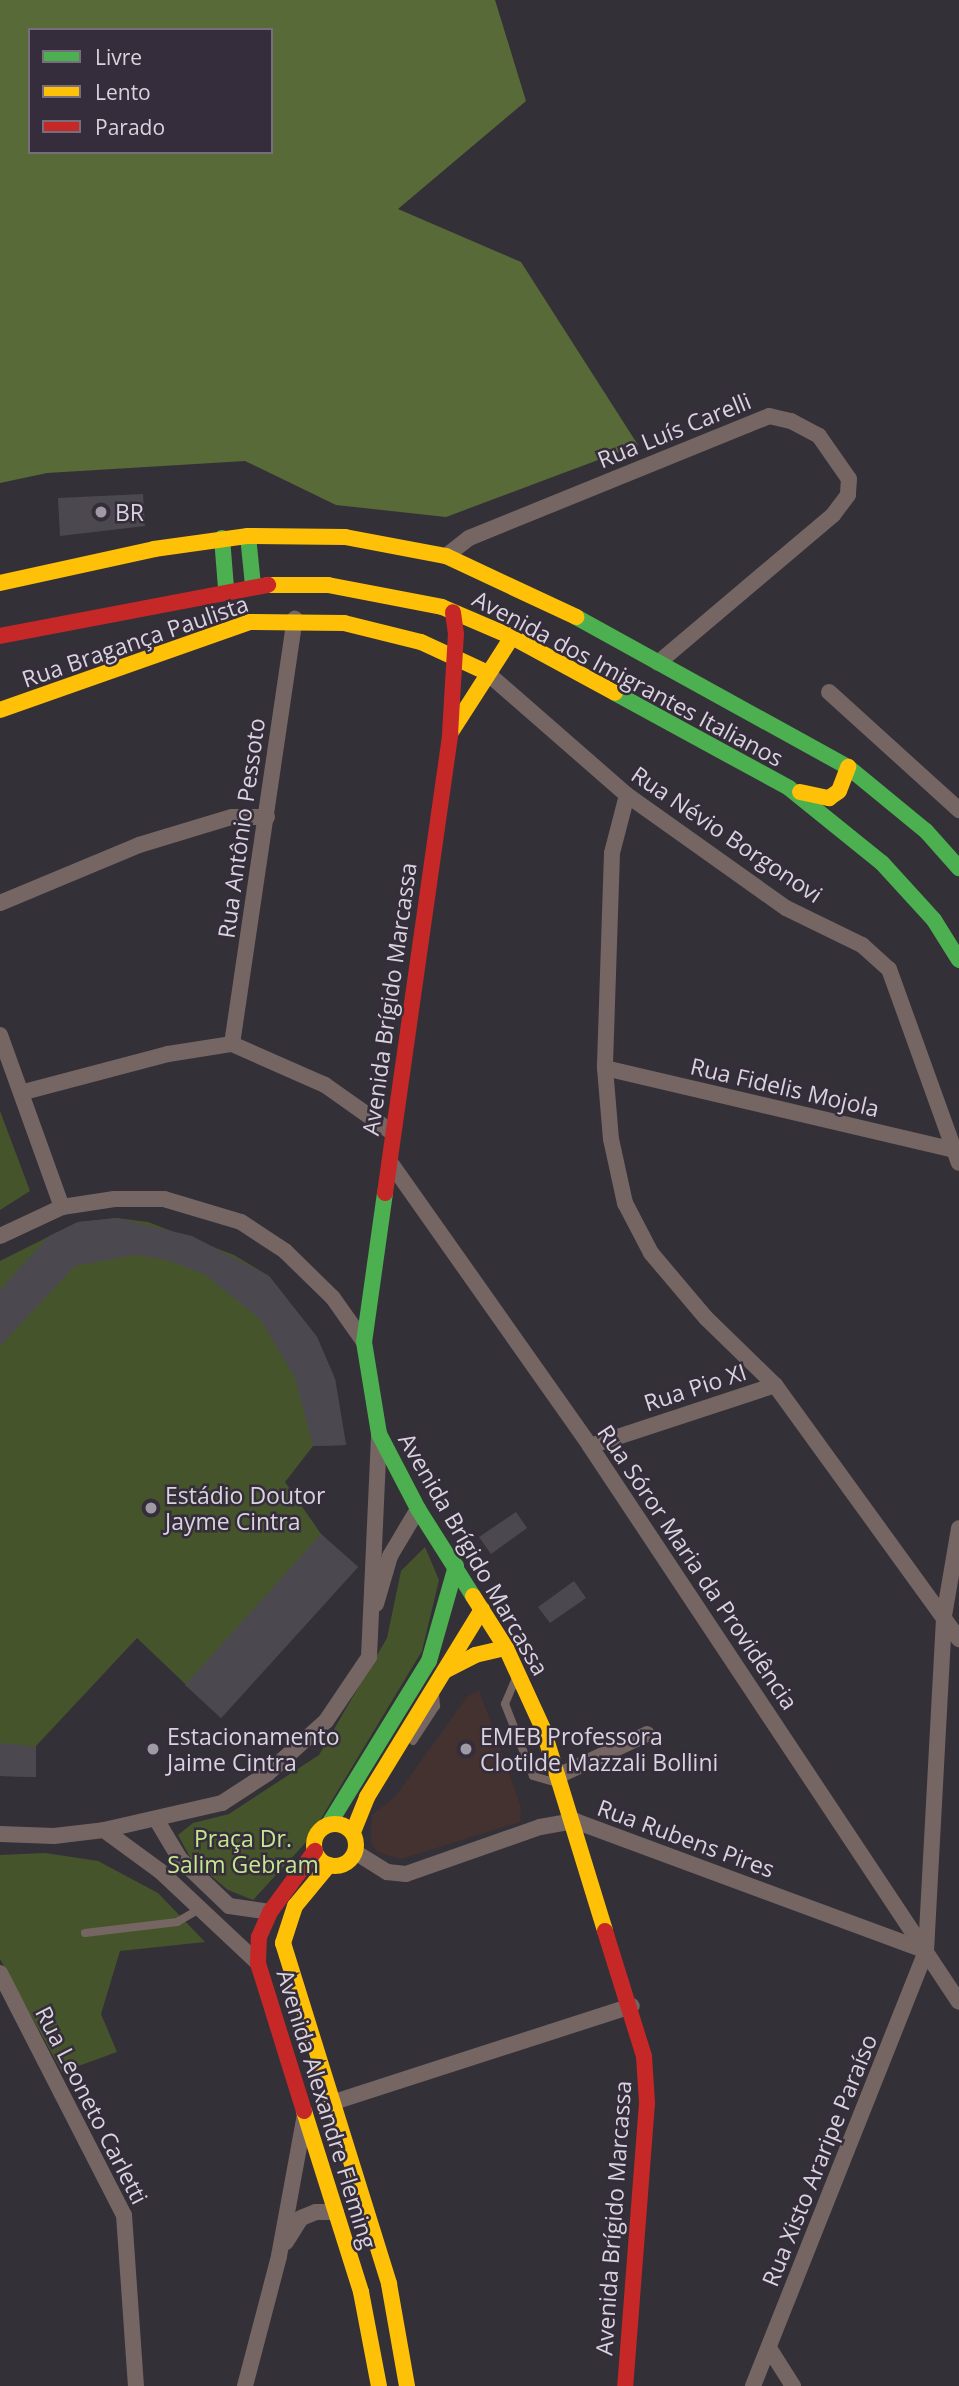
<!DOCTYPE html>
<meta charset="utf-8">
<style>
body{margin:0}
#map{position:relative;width:959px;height:2386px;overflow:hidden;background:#343038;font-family:"Open Sans",sans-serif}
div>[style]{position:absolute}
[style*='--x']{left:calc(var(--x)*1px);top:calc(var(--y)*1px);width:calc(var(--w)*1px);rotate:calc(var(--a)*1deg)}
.education>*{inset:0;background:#443230}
.green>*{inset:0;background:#46542b}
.forest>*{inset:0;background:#576a38}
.building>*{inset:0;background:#4b494f}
.lane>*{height:8px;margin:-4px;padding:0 4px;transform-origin:4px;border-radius:4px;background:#756663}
.street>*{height:16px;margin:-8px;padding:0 8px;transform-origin:8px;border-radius:8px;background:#756663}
.fast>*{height:16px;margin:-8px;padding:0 8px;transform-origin:8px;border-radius:8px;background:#4caf50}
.slow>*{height:16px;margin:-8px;padding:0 8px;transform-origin:8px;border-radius:8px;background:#ffc107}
.slow>.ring{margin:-8px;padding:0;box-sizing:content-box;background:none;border:16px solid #ffc107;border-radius:50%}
.jam>*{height:16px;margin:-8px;padding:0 8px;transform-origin:8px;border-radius:8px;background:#c62828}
.dots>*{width:19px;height:19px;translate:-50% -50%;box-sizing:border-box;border:4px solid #352d3b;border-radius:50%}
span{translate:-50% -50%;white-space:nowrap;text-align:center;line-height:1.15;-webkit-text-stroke:5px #352d3b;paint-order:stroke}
.street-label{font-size:23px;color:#d8d3dc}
.poi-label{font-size:23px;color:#d8d3dc}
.left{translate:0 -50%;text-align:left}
.park-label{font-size:23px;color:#c5e78f}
.legend{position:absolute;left:28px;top:28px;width:245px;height:126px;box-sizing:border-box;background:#352d3b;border:2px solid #766f7b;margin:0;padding:9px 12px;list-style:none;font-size:21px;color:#d8d3dc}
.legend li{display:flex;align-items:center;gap:14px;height:35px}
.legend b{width:35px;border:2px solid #766f7b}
</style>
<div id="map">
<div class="education">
<i style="clip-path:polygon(479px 1690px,521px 1807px,520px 1822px,401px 1859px,378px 1852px,371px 1843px,372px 1815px,395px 1797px,467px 1697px)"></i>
</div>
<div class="green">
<i style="clip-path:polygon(0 1111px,30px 1191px,0 1210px)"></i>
<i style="clip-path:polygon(117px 1218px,148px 1222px,234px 1255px,269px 1276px,317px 1337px,335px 1379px,346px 1445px,313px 1446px,285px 1482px,321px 1534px,358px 1567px,221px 1718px,137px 1638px,36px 1746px,36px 1777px,0 1776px,0 1261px,78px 1222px)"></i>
<i style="clip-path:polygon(425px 1547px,439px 1580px,422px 1651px,308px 1840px,253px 1900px,228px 1890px,191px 1859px,178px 1835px,193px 1823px,229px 1814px,319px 1755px,387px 1638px,401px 1571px)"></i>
<i style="clip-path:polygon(45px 1853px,98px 1861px,158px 1893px,205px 1942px,120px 1951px,101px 2014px,117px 2052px,62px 2072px,0 1959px,0 1855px)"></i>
</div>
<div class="forest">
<i style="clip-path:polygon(evenodd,0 0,495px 0,526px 101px,398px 209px,521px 262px,638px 445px,446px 517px,336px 505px,245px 461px,47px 473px,0 483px,0 0,30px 30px,271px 30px,271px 152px,30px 152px,30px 30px)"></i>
</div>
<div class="building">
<i style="clip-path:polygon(143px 494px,145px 526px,60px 536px,58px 498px)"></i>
<i style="clip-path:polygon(117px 1218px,192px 1236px,269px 1276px,317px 1337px,335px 1379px,346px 1445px,313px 1446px,295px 1378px,260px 1319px,204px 1274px,167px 1260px,135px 1255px,75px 1266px,0 1346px,0 1290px,49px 1236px,78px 1222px)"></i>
<i style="clip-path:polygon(516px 1512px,527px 1528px,491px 1554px,479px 1537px)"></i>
<i style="clip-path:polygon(321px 1534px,358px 1567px,221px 1718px,185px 1685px)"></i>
<i style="clip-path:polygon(574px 1581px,586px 1598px,550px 1623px,538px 1607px)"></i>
<i style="clip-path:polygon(0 1743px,36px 1747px,36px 1777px,0 1776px)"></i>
</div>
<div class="lane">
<i style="--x:516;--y:1678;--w:28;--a:113"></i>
<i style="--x:505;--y:1704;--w:77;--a:68.7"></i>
<i style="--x:533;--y:1776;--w:25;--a:16"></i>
<i style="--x:413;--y:1741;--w:42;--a:-56.7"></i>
<i style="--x:436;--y:1706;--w:12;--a:-95"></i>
<i style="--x:85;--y:1933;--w:93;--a:-6.8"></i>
<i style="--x:177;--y:1922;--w:28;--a:-30"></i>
</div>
<div class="street">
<i style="--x:446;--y:556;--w:29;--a:-38"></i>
<i style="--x:469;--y:538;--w:324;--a:-22.1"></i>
<i style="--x:769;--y:416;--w:23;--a:13"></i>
<i style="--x:791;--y:421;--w:32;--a:28"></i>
<i style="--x:819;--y:436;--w:52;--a:55.1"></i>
<i style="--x:849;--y:479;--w:16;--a:94"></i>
<i style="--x:848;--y:495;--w:25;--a:127"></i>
<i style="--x:833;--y:515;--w:229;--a:139.8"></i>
<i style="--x:486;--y:672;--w:187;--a:41.1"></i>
<i style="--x:627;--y:795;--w:195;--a:35.4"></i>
<i style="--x:786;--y:908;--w:85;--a:26"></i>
<i style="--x:862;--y:945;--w:36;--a:42"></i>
<i style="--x:889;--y:969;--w:206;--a:70.2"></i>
<i style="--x:829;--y:692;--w:176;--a:42.2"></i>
<i style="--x:627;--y:795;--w:60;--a:104.5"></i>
<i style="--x:612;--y:853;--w:215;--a:91.9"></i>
<i style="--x:605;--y:1068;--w:71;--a:85.2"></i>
<i style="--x:611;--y:1139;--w:66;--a:77.7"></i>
<i style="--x:625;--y:1203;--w:56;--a:62.5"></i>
<i style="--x:651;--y:1253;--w:85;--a:49.8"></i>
<i style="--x:706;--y:1318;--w:96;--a:44.2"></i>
<i style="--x:775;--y:1385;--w:314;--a:54.1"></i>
<i style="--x:0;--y:903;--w:151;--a:-22.6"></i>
<i style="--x:139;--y:845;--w:97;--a:-16.8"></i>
<i style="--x:232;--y:817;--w:35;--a:0"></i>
<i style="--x:0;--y:1035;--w:183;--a:70.2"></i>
<i style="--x:232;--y:1044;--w:430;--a:-81.6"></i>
<i style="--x:605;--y:1068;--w:359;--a:13.2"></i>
<i style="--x:24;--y:1092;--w:149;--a:-14.8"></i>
<i style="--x:168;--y:1054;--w:65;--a:-8.9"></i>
<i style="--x:232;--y:1044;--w:102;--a:23.8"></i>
<i style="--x:325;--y:1085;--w:83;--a:35.2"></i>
<i style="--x:390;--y:1162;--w:347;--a:54.8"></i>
<i style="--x:590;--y:1446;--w:667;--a:56.43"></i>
<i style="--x:0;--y:1236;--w:68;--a:-25.1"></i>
<i style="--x:62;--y:1207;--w:53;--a:-8.7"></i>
<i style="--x:114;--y:1199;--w:50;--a:0"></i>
<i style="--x:164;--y:1199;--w:80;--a:16.6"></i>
<i style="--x:241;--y:1222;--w:53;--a:33.4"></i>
<i style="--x:285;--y:1251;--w:67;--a:44.4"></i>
<i style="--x:333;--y:1298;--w:54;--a:54.8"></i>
<i style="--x:590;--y:1446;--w:195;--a:-18.2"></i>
<i style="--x:376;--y:1604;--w:50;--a:-73.7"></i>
<i style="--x:390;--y:1556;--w:55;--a:-59.2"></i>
<i style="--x:560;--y:1775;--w:96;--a:-25.2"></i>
<i style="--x:156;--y:1819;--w:47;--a:59"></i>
<i style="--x:180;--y:1859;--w:68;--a:43.8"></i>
<i style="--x:229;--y:1906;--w:41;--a:8.3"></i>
<i style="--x:104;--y:1830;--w:69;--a:36.2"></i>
<i style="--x:160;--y:1871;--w:134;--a:43.2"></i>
<i style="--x:0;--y:1834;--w:54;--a:2.1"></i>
<i style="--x:54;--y:1836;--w:50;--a:-6.8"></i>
<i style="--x:104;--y:1830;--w:121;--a:-12.9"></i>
<i style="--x:222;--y:1803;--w:55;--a:-33.1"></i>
<i style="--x:268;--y:1773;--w:78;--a:-41.9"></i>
<i style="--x:326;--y:1721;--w:77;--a:-56.1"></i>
<i style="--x:369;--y:1657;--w:223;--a:-87.4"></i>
<i style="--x:355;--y:1852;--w:38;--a:32"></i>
<i style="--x:387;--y:1872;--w:19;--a:6"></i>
<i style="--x:406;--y:1874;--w:142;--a:-19.3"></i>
<i style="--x:540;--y:1827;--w:36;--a:-10"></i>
<i style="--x:575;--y:1821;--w:374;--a:20.3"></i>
<i style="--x:0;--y:1973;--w:272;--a:62.9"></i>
<i style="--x:124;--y:2215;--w:171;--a:86"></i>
<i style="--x:331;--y:2103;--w:316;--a:-17.9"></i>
<i style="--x:286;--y:2242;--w:28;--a:-58"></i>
<i style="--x:301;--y:2218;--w:16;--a:-22"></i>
<i style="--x:316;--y:2212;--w:20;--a:0"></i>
<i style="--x:769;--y:2348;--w:45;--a:57.7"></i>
<i style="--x:245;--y:2386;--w:134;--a:-75.3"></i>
<i style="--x:279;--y:2256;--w:143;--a:-79.6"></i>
<i style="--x:753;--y:2386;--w:468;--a:-68.3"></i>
<i style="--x:926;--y:1951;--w:335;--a:-86.9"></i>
<i style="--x:944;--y:1616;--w:89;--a:-80.3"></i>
</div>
<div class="fast">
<i style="--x:248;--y:536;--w:49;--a:84.2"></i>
<i style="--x:222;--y:538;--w:50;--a:85.4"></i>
<i style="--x:576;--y:617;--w:311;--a:28.9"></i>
<i style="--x:848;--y:767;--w:101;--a:39.4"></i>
<i style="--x:926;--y:831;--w:50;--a:48.3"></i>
<i style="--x:615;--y:693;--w:198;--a:28.6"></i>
<i style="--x:789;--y:788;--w:119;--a:38.9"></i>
<i style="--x:882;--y:863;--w:77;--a:47.6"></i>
<i style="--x:934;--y:920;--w:47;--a:58"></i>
<i style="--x:385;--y:1193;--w:150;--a:98"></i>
<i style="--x:364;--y:1342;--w:93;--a:80.7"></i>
<i style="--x:379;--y:1434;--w:85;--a:62.5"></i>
<i style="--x:418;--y:1509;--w:103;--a:57.7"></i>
<i style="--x:329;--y:1824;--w:191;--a:-58.5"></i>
<i style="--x:429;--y:1661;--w:99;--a:-74.1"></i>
</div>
<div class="slow">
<i style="--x:0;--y:583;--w:158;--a:-12.4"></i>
<i style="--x:154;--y:549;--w:95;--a:-7.9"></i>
<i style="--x:248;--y:536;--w:97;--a:0.6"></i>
<i style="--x:345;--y:537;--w:103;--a:10.7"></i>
<i style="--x:446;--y:556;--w:144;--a:25.1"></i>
<i style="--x:268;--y:585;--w:60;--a:0"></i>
<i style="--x:328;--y:585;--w:116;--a:10.9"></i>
<i style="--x:442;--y:607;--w:76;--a:23.2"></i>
<i style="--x:512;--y:637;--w:117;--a:28.5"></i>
<i style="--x:0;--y:710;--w:265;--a:-19.4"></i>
<i style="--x:250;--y:622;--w:94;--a:0.6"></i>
<i style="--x:344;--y:623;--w:79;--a:13.9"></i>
<i style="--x:421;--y:642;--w:72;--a:24.8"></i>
<i style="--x:451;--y:732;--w:113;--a:-57.3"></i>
<i style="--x:800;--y:792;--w:30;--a:12"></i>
<i style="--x:829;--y:798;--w:12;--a:-35"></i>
<i style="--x:839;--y:791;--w:26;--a:-69"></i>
<i style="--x:473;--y:1596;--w:62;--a:57.6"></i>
<i style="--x:506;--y:1648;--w:89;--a:65.4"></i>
<i style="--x:543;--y:1729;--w:211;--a:72.9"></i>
<i style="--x:446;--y:1670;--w:33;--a:-27"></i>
<i style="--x:475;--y:1655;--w:32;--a:-13"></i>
<i class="ring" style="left:314px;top:1824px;width:26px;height:26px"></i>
<i style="--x:353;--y:1832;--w:38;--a:-68"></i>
<i style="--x:367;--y:1797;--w:220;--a:-58.5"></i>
<i style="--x:329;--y:1865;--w:53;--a:129.7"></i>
<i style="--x:295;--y:1906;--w:39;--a:108"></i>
<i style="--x:283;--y:1943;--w:357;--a:72.7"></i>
<i style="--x:389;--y:2284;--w:104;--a:80"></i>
<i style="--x:304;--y:2111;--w:190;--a:72.5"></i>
<i style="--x:361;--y:2292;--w:96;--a:79.2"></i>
</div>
<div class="jam">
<i style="--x:0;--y:636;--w:273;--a:-10.8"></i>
<i style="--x:385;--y:1193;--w:464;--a:-81.9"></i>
<i style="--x:450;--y:734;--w:100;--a:-86.6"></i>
<i style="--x:456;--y:634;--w:22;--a:-98"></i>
<i style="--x:605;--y:1931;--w:131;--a:72.7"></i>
<i style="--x:644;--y:2056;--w:47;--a:86.3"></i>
<i style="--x:647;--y:2103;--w:284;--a:94.4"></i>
<i style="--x:304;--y:2111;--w:155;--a:-107.3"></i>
<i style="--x:258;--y:1963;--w:26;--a:-88"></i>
<i style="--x:259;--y:1937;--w:27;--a:-66"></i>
<i style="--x:270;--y:1912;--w:76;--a:-53.6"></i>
</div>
<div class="dots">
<i style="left:101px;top:512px;background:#9f9aa3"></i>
<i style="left:151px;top:1508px;background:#9f9aa3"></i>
<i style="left:153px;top:1749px;background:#9f9aa3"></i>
<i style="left:466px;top:1749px;background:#9f9aa3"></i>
</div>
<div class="street-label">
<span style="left:674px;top:430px;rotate:-22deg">Rua Luís Carelli</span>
<span style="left:135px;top:641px;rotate:-19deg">Rua Bragança Paulista</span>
<span style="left:628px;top:678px;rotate:28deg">Avenida dos Imigrantes Italianos</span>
<span style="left:241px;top:828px;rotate:-82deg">Rua Antônio Pessoto</span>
<span style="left:727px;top:834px;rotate:34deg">Rua Névio Borgonovi</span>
<span style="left:389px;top:999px;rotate:-82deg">Avenida Brígido Marcassa</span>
<span style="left:785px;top:1087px;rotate:13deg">Rua Fidelis Mojola</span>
<span style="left:695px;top:1387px;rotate:-18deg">Rua Pio XI</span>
<span style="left:474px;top:1554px;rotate:60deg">Avenida Brígido Marcassa</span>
<span style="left:698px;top:1567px;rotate:56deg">Rua Sóror Maria da Providência</span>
<span style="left:686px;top:1838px;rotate:20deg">Rua Rubens Pires</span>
<span style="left:92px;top:2105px;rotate:63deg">Rua Leoneto Carletti</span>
<span style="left:327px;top:2109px;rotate:73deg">Avenida Alexandre Fleming</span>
<span style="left:819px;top:2160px;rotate:-68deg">Rua Xisto Araripe Paraíso</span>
<span style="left:613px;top:2218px;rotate:-86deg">Avenida Brígido Marcassa</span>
</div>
<div class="poi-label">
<span class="left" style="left:115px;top:512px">BR</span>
<span class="left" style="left:165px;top:1508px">Estádio Doutor<br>Jayme Cintra</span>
<span class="left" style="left:167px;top:1749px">Estacionamento<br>Jaime Cintra</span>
<span class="left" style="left:480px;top:1749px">EMEB Professora<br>Clotilde Mazzali Bollini</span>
</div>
<div class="park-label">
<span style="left:243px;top:1851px">Praça Dr.<br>Salim Gebram</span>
</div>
<ul class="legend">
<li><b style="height:9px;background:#4caf50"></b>Livre</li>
<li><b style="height:9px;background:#ffc107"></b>Lento</li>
<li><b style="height:9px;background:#c62828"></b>Parado</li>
</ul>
</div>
